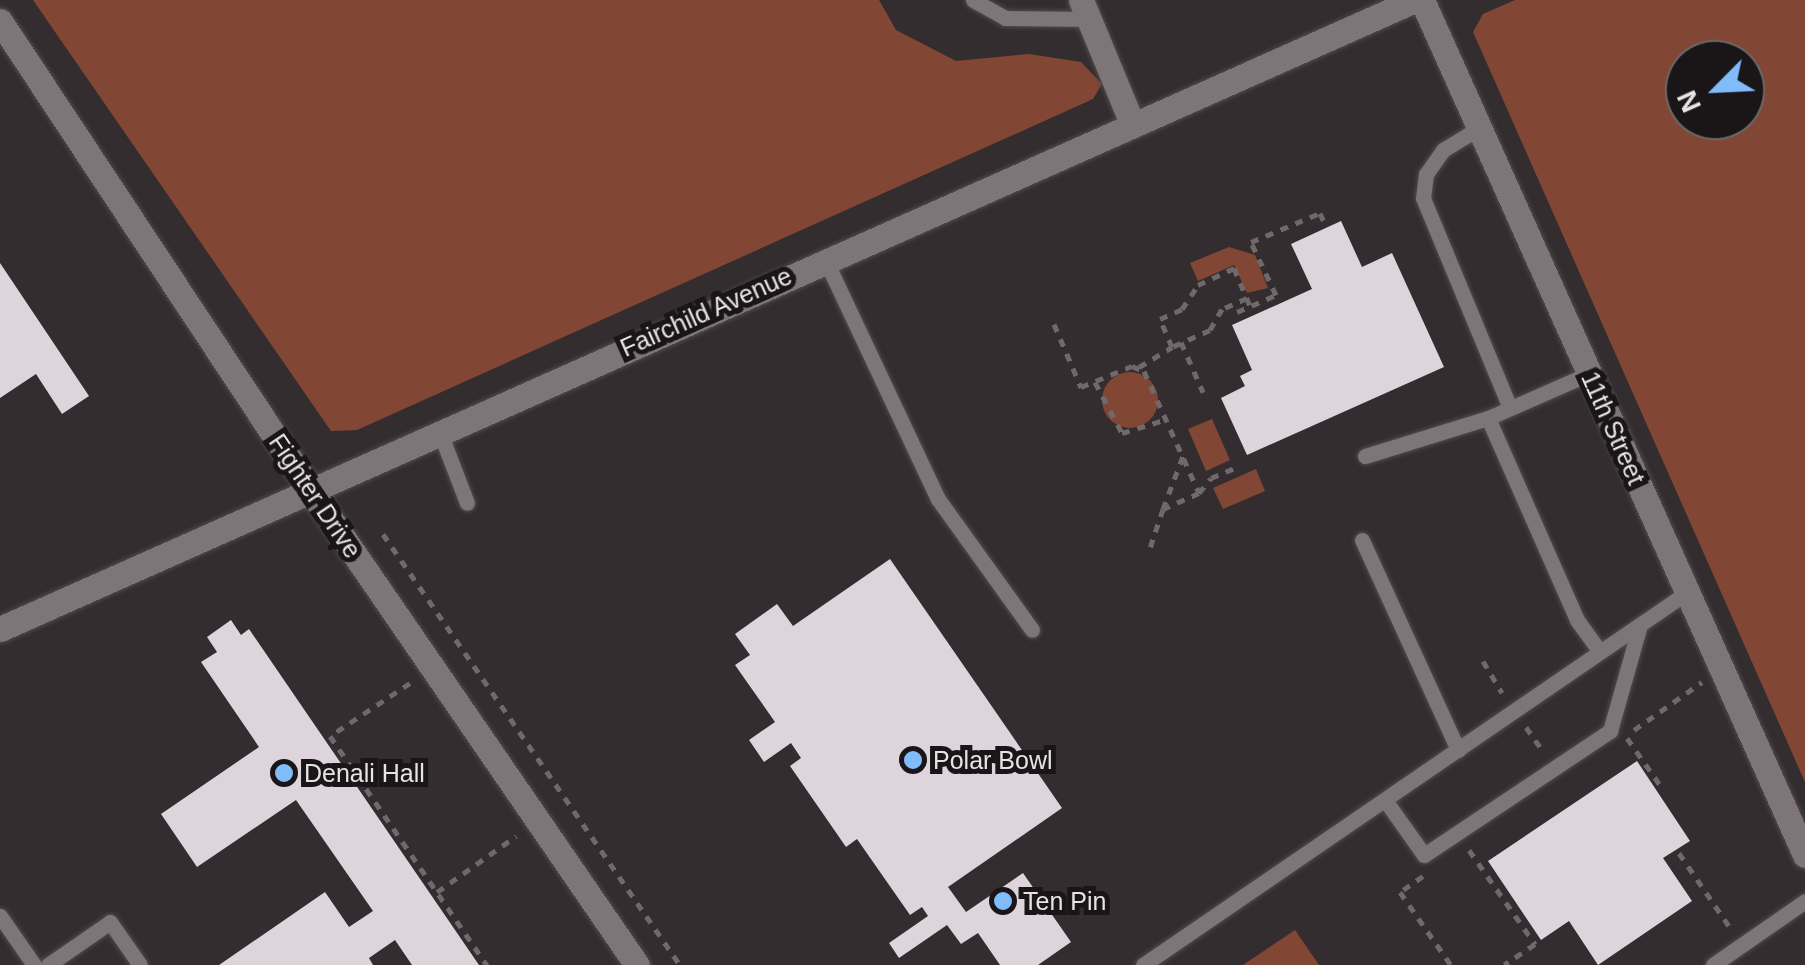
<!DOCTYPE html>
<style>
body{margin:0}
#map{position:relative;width:1805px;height:965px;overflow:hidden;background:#342d2f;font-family:Helvetica,sans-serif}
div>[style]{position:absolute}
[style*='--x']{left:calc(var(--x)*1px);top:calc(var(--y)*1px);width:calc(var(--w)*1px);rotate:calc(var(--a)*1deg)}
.green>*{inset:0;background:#824634}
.round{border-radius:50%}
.building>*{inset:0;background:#ddd5db}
.path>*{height:5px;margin-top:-2.5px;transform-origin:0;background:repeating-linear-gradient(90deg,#70696b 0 8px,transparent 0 16px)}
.roads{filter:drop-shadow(0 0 2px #514a4c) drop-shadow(0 0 2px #514a4c)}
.lane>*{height:15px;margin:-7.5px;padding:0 7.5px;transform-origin:7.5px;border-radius:7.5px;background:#7d7577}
.street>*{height:25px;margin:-12.5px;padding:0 12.5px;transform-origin:12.5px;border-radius:12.5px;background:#7d7577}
.dots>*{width:28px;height:28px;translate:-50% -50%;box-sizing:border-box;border:5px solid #1a1617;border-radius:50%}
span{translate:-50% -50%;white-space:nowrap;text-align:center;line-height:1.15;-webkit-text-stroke:10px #1a1617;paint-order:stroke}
.street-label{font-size:25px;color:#e7e2e4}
.poi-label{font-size:25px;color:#e7e2e4}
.left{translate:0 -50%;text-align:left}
.north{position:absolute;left:1665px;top:40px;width:100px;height:100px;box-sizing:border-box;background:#1a1617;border:2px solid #6c6869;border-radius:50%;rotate:246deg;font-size:28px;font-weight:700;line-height:40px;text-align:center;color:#e7e2e4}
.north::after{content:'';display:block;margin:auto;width:35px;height:45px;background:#81bcfa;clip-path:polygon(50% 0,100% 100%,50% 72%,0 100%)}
</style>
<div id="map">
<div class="green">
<i style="clip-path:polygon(33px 0,879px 0,896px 30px,956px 61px,1029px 54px,1081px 62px,1102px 84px,1093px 99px,357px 430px,331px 431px)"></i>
<i style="clip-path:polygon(evenodd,1515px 0,1805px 0,1805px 782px,1473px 32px,1483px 14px,1515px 0,1685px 60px,1745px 60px,1745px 120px,1685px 120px,1685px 60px)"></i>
<i style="clip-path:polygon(1229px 247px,1255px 255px,1268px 288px,1247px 293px,1234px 265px,1198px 281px,1190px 263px)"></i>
<i class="round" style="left:1102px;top:372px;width:56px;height:56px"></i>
<i style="clip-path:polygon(1212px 419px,1230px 460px,1206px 471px,1188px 429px)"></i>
<i style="clip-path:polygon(1256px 469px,1265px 491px,1223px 509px,1213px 488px)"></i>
<i style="clip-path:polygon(1295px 930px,1319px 965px,1243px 965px)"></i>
</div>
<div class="building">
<i style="clip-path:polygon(1341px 221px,1362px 267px,1392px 253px,1444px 367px,1247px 455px,1221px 398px,1245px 386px,1240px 376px,1252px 370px,1232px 325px,1312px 289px,1291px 244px)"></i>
<i style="clip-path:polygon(0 263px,89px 396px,62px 414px,36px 374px,0 398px)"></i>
<i style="clip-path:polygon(890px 559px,1062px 808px,948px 887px,966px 912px,1023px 873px,1071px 942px,1038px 965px,1000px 965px,978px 933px,961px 944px,947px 925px,899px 958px,889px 943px,928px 916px,922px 907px,910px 915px,857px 839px,846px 847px,790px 766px,801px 758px,791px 743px,764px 762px,749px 740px,775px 722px,735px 665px,750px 655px,735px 634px,777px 604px,793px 626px)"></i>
<i style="clip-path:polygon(231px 620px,241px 635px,249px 629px,479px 965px,412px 965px,395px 940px,369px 958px,373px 965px,219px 965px,325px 892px,349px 927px,373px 911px,296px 800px,197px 867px,161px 814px,259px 747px,201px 662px,217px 652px,207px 637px)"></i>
<i style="clip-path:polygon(1637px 761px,1690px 841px,1663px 858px,1692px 901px,1598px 965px,1569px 921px,1541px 940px,1488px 861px)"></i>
</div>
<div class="path">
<i style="--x:1247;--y:298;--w:27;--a:156"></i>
<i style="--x:1222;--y:309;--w:24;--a:120"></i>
<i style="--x:1210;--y:330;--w:42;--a:155.9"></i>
<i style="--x:1172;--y:347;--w:30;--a:-113"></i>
<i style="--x:1160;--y:319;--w:24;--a:-24"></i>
<i style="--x:1182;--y:309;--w:29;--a:-56"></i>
<i style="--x:1198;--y:285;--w:40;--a:-25"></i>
<i style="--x:1234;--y:268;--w:41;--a:67.2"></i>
<i style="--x:1237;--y:312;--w:43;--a:-23.6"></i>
<i style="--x:1276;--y:295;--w:59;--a:-115.3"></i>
<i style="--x:1251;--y:242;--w:75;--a:-22.8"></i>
<i style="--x:1320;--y:213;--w:10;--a:66"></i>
<i style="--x:1054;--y:324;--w:69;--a:66.8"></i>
<i style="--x:1081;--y:387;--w:55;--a:-22.4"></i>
<i style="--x:1132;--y:366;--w:13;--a:23"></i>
<i style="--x:1144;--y:371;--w:134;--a:65.7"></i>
<i style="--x:1199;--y:493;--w:39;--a:156"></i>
<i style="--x:1163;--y:509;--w:47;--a:108.4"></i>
<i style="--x:1181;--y:342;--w:55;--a:66.3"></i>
<i style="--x:1139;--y:367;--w:39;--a:-31"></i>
<i style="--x:1095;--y:382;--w:58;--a:62.1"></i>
<i style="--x:1122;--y:433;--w:47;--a:-17.3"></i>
<i style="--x:1199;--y:493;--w:19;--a:-51"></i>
<i style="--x:1211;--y:478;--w:26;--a:-23"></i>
<i style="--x:1163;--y:509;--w:57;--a:-69.3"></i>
<i style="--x:383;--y:534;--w:523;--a:55.43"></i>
<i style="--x:1483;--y:661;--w:37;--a:59"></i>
<i style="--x:410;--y:683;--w:96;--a:146.5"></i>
<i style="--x:330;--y:736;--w:278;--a:55.6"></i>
<i style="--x:1526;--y:727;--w:28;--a:55"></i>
<i style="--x:1634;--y:730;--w:83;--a:-35.2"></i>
<i style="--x:1627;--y:738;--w:57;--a:54.9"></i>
<i style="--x:1469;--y:850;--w:115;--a:54.9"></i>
<i style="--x:1535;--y:944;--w:37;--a:146"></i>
<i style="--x:1679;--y:853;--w:88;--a:55.6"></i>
<i style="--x:1423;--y:876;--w:28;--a:145"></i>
<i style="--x:1400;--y:892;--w:89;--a:55.1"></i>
<i style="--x:437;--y:892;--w:97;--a:-35.3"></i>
</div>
<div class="roads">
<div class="lane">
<i style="--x:973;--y:0;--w:37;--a:29"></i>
<i style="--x:1005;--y:18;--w:84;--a:0.7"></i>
<i style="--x:1479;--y:128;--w:42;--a:148.6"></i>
<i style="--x:1443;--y:150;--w:29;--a:125"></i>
<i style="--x:1426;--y:174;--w:24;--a:97"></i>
<i style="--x:1423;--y:198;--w:227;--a:67.5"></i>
<i style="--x:825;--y:259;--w:265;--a:64.8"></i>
<i style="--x:938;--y:499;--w:161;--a:54.3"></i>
<i style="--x:1488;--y:418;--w:221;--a:66.2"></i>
<i style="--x:1577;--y:620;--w:39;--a:54"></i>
<i style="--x:439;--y:430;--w:78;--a:69"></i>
<i style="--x:1365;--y:456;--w:129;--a:-17.2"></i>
<i style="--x:1488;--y:418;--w:109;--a:-23.7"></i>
<i style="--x:1362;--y:540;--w:231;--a:65.4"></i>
<i style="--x:1385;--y:800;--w:67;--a:54.7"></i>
<i style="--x:1424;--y:855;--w:224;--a:-33.7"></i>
<i style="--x:1610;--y:731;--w:110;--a:-74.2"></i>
<i style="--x:0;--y:916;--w:60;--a:55.2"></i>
<i style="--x:48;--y:965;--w:75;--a:-34.7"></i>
<i style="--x:110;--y:922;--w:52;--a:55.1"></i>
<i style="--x:1143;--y:965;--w:658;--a:-34.41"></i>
<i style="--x:1713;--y:965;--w:112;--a:-34.8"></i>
</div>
<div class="street">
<i style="--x:1081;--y:0;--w:133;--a:67.5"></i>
<i style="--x:1422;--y:0;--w:937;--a:65.87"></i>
<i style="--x:0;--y:21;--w:560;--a:56.51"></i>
<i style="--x:309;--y:488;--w:579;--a:55.49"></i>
<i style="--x:0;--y:629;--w:1549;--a:-23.97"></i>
</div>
</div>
<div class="dots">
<i style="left:913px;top:760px;background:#81bcfa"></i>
<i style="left:284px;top:773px;background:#81bcfa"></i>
<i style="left:1003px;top:901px;background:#81bcfa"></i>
</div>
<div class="street-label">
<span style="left:706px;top:312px;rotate:-24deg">Fairchild Avenue</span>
<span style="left:1613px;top:428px;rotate:66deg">11th Street</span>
<span style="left:315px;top:496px;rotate:56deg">Fighter Drive</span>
</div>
<div class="poi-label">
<span class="left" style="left:933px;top:760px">Polar Bowl</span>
<span class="left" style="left:304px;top:773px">Denali Hall</span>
<span class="left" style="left:1023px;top:901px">Ten Pin</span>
</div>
<div class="north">N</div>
</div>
